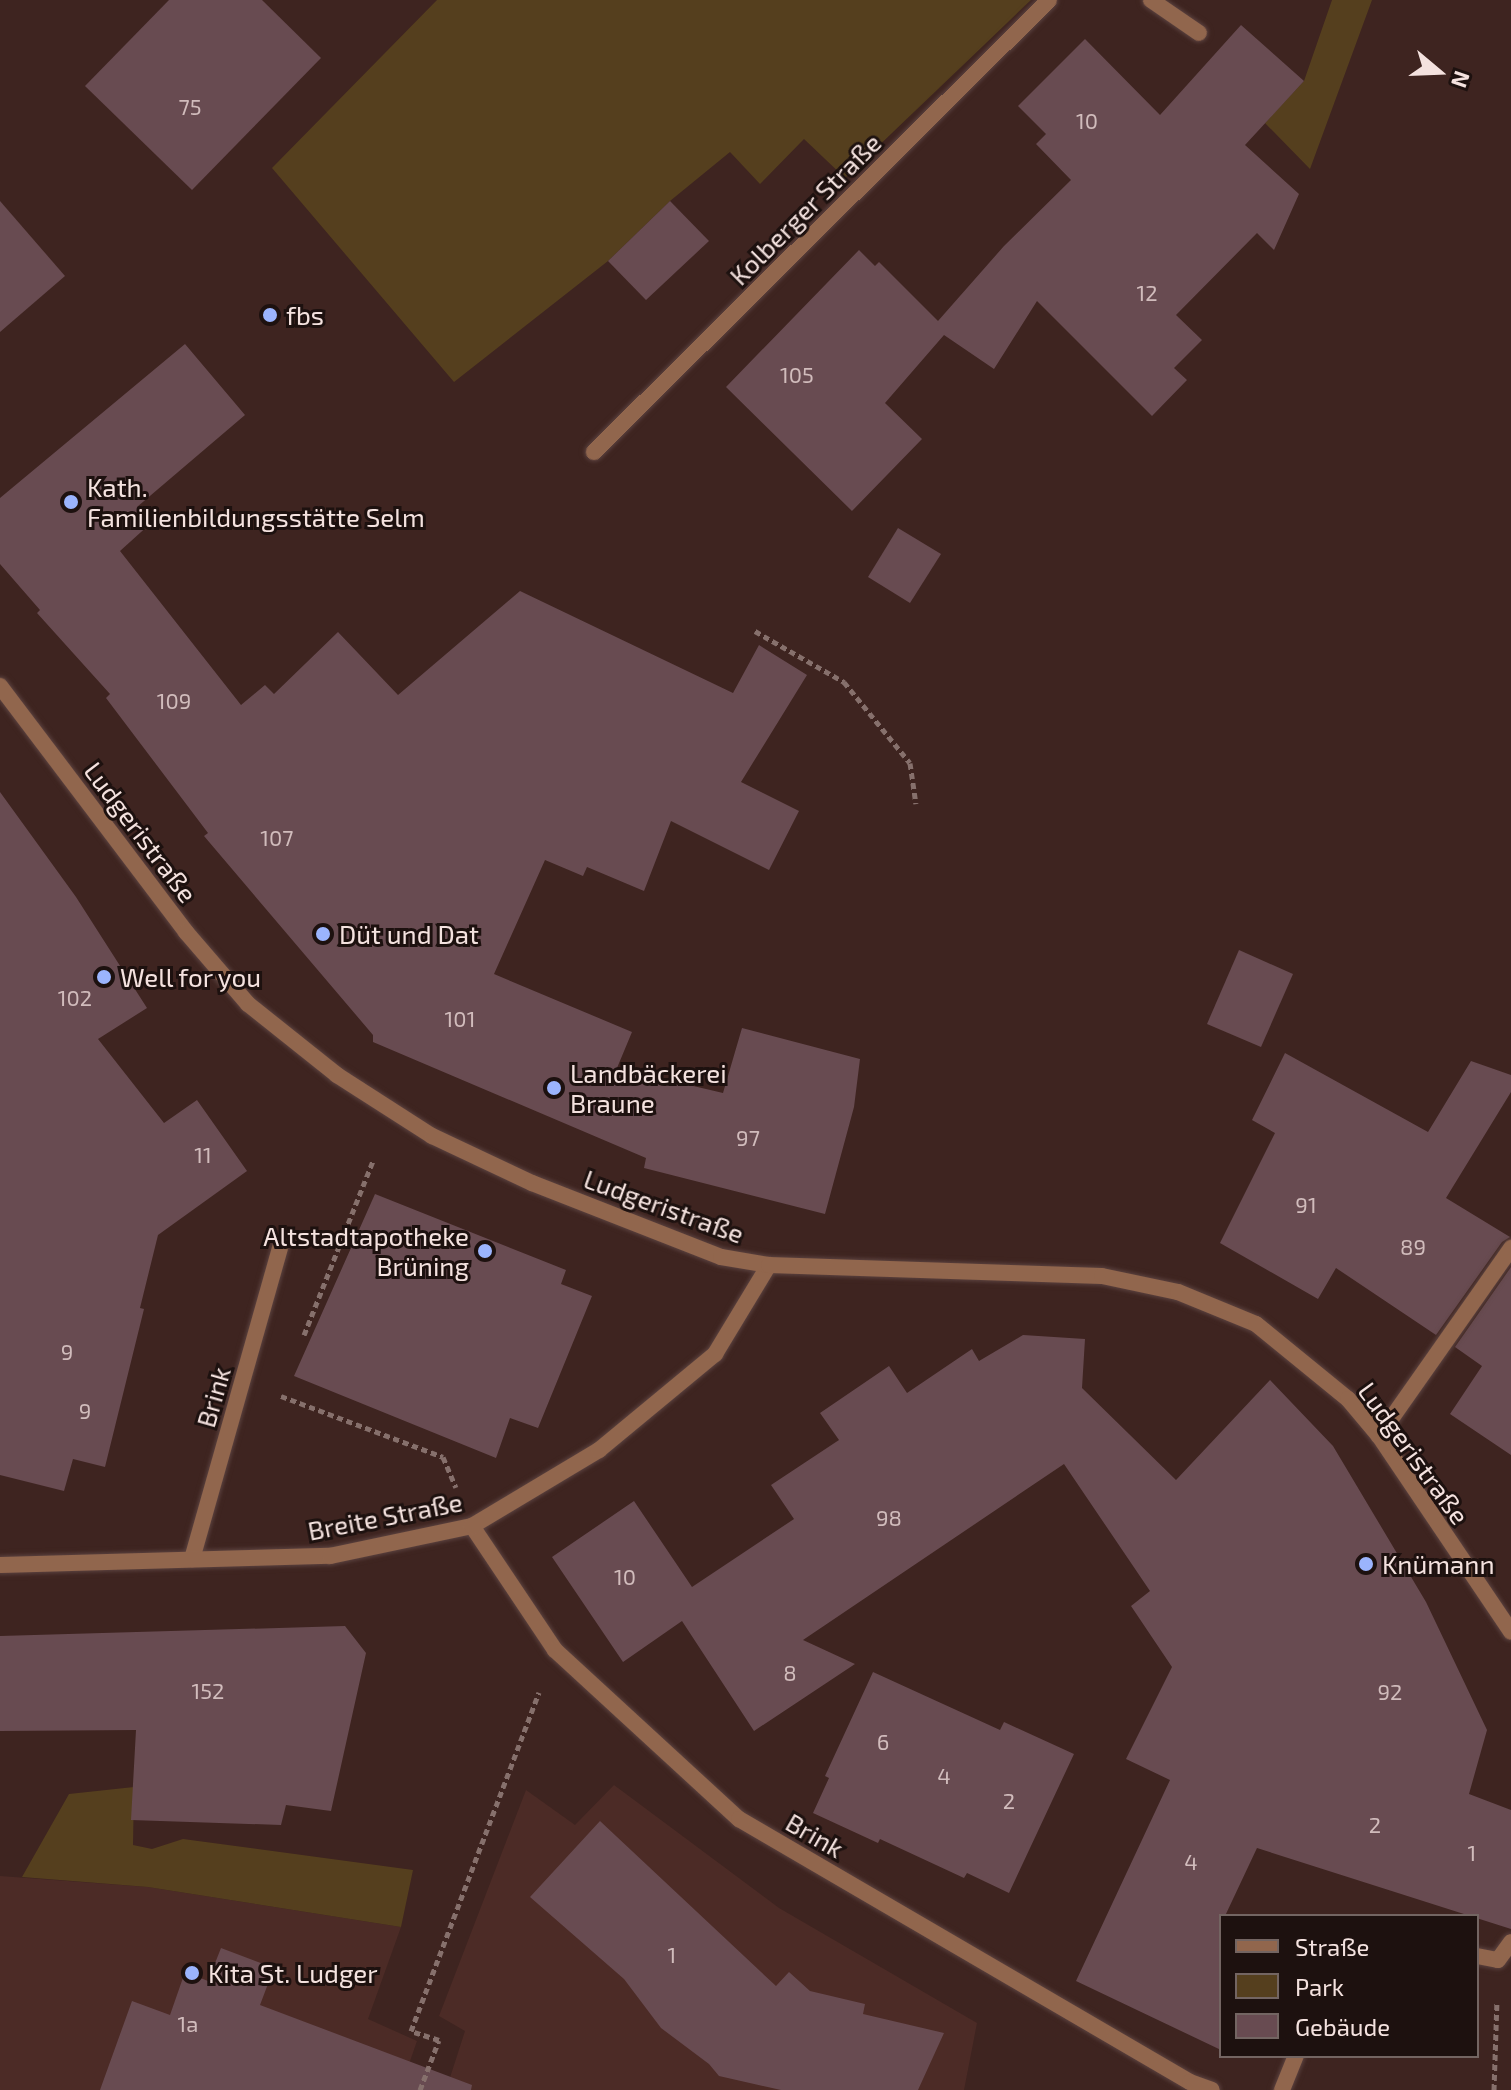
<!DOCTYPE html>
<meta charset="utf-8">
<style>
body{margin:0}
#map{position:relative;width:1511px;height:2090px;overflow:hidden;background:#3e2420;font-family:"Exo 2",sans-serif}
div>[style]{position:absolute}
[style*='--x']{left:calc(var(--x)*1px);top:calc(var(--y)*1px);width:calc(var(--w)*1px);rotate:calc(var(--a)*1deg)}
.built>*{inset:0;background:#4c2b26}
.green>*{inset:0;background:#553f1e}
.building>*{inset:0;background:#684b51}
.path>*{height:5px;margin-top:-2.5px;transform-origin:0;background:repeating-linear-gradient(90deg,#86706c 0 6px,transparent 0 10px)}
.roads{filter:drop-shadow(0 0 2px #5b423f) drop-shadow(0 0 2px #5b423f)}
.minor>*{height:16px;margin:-8px;padding:0 8px;transform-origin:8px;border-radius:8px;background:#91664d}
.tertiary>*{height:16px;margin:-8px;padding:0 8px;transform-origin:8px;border-radius:8px;background:#91664d}
.dots>*{width:22px;height:22px;translate:-50% -50%;box-sizing:border-box;border:4px solid #1d110f;border-radius:50%}
span{translate:-50% -50%;white-space:nowrap;text-align:center;line-height:1.15;-webkit-text-stroke:6px #1d110f;paint-order:stroke}
.number-label{font-size:22px;color:#d1bcbc}
.number-label span{-webkit-text-stroke-width:0}
.street-label{font-size:26px;color:#f4e2df}
.poi-label{font-size:26px;color:#f4e2df}
.left{translate:0 -50%;text-align:left}
.right{translate:-100% -50%;text-align:right}
.legend{position:absolute;left:1219px;top:1914px;width:260px;height:144px;box-sizing:border-box;background:#1d110f;border:2px solid #736562;margin:0;padding:10px 14px;list-style:none;font-size:24px;color:#f4e2df}
.legend li{display:flex;align-items:center;gap:16px;height:40px}
.legend b{width:40px;border:2px solid #736562}
.north{position:absolute;left:1399px;top:32px;width:80px;height:80px;-webkit-text-stroke:6px #1d110f;paint-order:stroke;rotate:109deg;font-size:22px;font-weight:700;line-height:32px;text-align:center;color:#f4e2df}
.north::after{content:'';display:block;margin:auto;width:28px;height:36px;background:#f4e2df;clip-path:polygon(50% 0,100% 100%,50% 72%,0 100%)}
</style>
<div id="map">
<div class="built">
<i style="clip-path:polygon(614px 1785px,779px 1908px,977px 2023px,964px 2090px,446px 2090px,465px 2031px,439px 2016px,526px 1790px,575px 1825px)"></i>
<i style="clip-path:polygon(0 1876px,148px 1887px,401px 1927px,368px 2019px,417px 2041px,400px 2090px,0 2090px)"></i>
</div>
<div class="green">
<i style="clip-path:polygon(437px 0,1031px 0,845px 178px,804px 139px,760px 184px,730px 152px,670px 201px,608px 261px,454px 382px,272px 168px)"></i>
<i style="clip-path:polygon(1332px 0,1372px 0,1310px 169px,1265px 123px,1304px 81px)"></i>
<i style="clip-path:polygon(134px 1787px,133px 1845px,152px 1849px,183px 1839px,413px 1870px,401px 1927px,148px 1887px,22px 1877px,69px 1794px)"></i>
</div>
<div class="building">
<i style="clip-path:polygon(169px 0,262px 0,321px 58px,192px 190px,85px 86px)"></i>
<i style="clip-path:polygon(1241px 25px,1304px 81px,1245px 145px,1299px 194px,1274px 250px,1257px 233px,1176px 315px,1202px 340px,1174px 368px,1187px 380px,1152px 416px,1037px 301px,994px 369px,944px 335px,885px 403px,922px 439px,852px 511px,726px 387px,859px 250px,875px 266px,879px 262px,938px 321px,1004px 246px,1071px 180px,1036px 144px,1046px 134px,1018px 106px,1085px 39px,1160px 115px)"></i>
<i style="clip-path:polygon(0 201px,65px 276px,0 332px)"></i>
<i style="clip-path:polygon(670px 201px,709px 241px,646px 300px,608px 261px)"></i>
<i style="clip-path:polygon(185px 344px,245px 415px,137px 507px,151px 523px,120px 551px,241px 705px,265px 685px,274px 694px,338px 632px,398px 695px,520px 591px,733px 693px,759px 645px,807px 675px,741px 782px,799px 811px,769px 870px,671px 821px,644px 891px,587px 867px,583px 876px,545px 860px,494px 974px,632px 1032px,617px 1068px,723px 1093px,742px 1028px,860px 1059px,854px 1107px,825px 1214px,644px 1168px,646px 1158px,373px 1042px,373px 1035px,204px 836px,208px 833px,106px 698px,110px 694px,37px 613px,40px 610px,0 564px,0 498px)"></i>
<i style="clip-path:polygon(898px 528px,941px 554px,910px 603px,868px 577px)"></i>
<i style="clip-path:polygon(0 792px,76px 897px,147px 1008px,98px 1039px,164px 1123px,197px 1100px,247px 1171px,158px 1235px,140px 1308px,144px 1309px,105px 1467px,73px 1459px,64px 1491px,0 1475px)"></i>
<i style="clip-path:polygon(1239px 950px,1293px 974px,1261px 1047px,1207px 1024px)"></i>
<i style="clip-path:polygon(1285px 1053px,1428px 1132px,1471px 1061px,1511px 1075px,1511px 1092px,1446px 1198px,1510px 1237px,1502px 1242px,1436px 1335px,1336px 1268px,1318px 1299px,1220px 1243px,1275px 1133px,1252px 1120px)"></i>
<i style="clip-path:polygon(375px 1194px,566px 1270px,561px 1284px,592px 1296px,538px 1428px,510px 1418px,496px 1458px,294px 1376px)"></i>
<i style="clip-path:polygon(1511px 1267px,1511px 1455px,1450px 1414px,1482px 1366px,1455px 1347px)"></i>
<i style="clip-path:polygon(1023px 1335px,1085px 1339px,1082px 1388px,1176px 1480px,1270px 1380px,1333px 1446px,1426px 1602px,1487px 1730px,1469px 1794px,1511px 1810px,1511px 1929px,1257px 1848px,1225px 1916px,1221px 1916px,1221px 2050px,1076px 1981px,1170px 1780px,1126px 1759px,1172px 1667px,1131px 1606px,1150px 1591px,1064px 1464px,803px 1640px,855px 1664px,754px 1731px,682px 1621px,623px 1662px,552px 1557px,634px 1501px,692px 1587px,794px 1519px,771px 1485px,839px 1440px,820px 1413px,889px 1366px,907px 1393px,972px 1349px,979px 1361px)"></i>
<i style="clip-path:polygon(345px 1626px,366px 1653px,331px 1811px,286px 1805px,281px 1825px,131px 1820px,136px 1730px,0 1731px,0 1636px)"></i>
<i style="clip-path:polygon(873px 1672px,1000px 1730px,1004px 1722px,1074px 1754px,1009px 1893px,967px 1873px,964px 1878px,880px 1839px,878px 1843px,813px 1813px,829px 1778px,825px 1776px)"></i>
<i style="clip-path:polygon(600px 1821px,776px 1986px,789px 1972px,810px 1991px,865px 2004px,863px 2014px,944px 2033px,918px 2090px,781px 2090px,719px 2076px,709px 2064px,661px 2028px,624px 1979px,530px 1897px)"></i>
<i style="clip-path:polygon(221px 1948px,274px 1968px,260px 2005px,472px 2085px,471px 2090px,100px 2090px,132px 2001px,170px 2015px,185px 1972px,208px 1981px)"></i>
</div>
<div class="path">
<i style="--x:755;--y:631;--w:103;--a:29.8"></i>
<i style="--x:844;--y:682;--w:104;--a:50.8"></i>
<i style="--x:910;--y:763;--w:41;--a:81.7"></i>
<i style="--x:304;--y:1335;--w:187;--a:-68.4"></i>
<i style="--x:281;--y:1396;--w:173;--a:20.6"></i>
<i style="--x:443;--y:1457;--w:33;--a:67"></i>
<i style="--x:420;--y:2090;--w:53;--a:-69.2"></i>
<i style="--x:439;--y:2040;--w:29;--a:-162"></i>
<i style="--x:411;--y:2031;--w:362;--a:-69.3"></i>
<i style="--x:1494;--y:2090;--w:89;--a:-88.1"></i>
</div>
<div class="roads">
<div class="minor">
<i style="--x:1151;--y:0;--w:58;--a:34.5"></i>
<i style="--x:594;--y:452;--w:641;--a:-44.81"></i>
<i style="--x:1379;--y:1436;--w:230;--a:-54.9"></i>
<i style="--x:472;--y:1526;--w:149;--a:56.2"></i>
<i style="--x:555;--y:1650;--w:250;--a:42.6"></i>
<i style="--x:739;--y:1819;--w:522;--a:30.25"></i>
<i style="--x:1190;--y:2082;--w:23;--a:20"></i>
<i style="--x:192;--y:1559;--w:323;--a:-74.2"></i>
<i style="--x:0;--y:1565;--w:330;--a:-1.6"></i>
<i style="--x:330;--y:1556;--w:145;--a:-11.9"></i>
<i style="--x:472;--y:1526;--w:148;--a:-30.9"></i>
<i style="--x:599;--y:1450;--w:151;--a:-39.6"></i>
<i style="--x:715;--y:1354;--w:104;--a:-58.8"></i>
<i style="--x:1477;--y:1956;--w:21;--a:11"></i>
<i style="--x:1498;--y:1960;--w:22;--a:-54"></i>
<i style="--x:1282;--y:2090;--w:37;--a:-68"></i>
</div>
<div class="tertiary">
<i style="--x:0;--y:686;--w:308;--a:52.9"></i>
<i style="--x:186;--y:932;--w:95;--a:49.3"></i>
<i style="--x:248;--y:1004;--w:114;--a:38.6"></i>
<i style="--x:337;--y:1075;--w:113;--a:32.7"></i>
<i style="--x:432;--y:1136;--w:110;--a:25.2"></i>
<i style="--x:532;--y:1183;--w:203;--a:21.4"></i>
<i style="--x:721;--y:1257;--w:49;--a:9.5"></i>
<i style="--x:769;--y:1265;--w:333;--a:1.9"></i>
<i style="--x:1102;--y:1276;--w:78;--a:11.9"></i>
<i style="--x:1178;--y:1292;--w:84;--a:22.3"></i>
<i style="--x:1256;--y:1324;--w:119;--a:39.2"></i>
<i style="--x:1348;--y:1399;--w:48;--a:50"></i>
<i style="--x:1379;--y:1436;--w:236;--a:56"></i>
</div>
</div>
<div class="dots">
<i style="left:270px;top:315px;background:#9bb4fd"></i>
<i style="left:71px;top:502px;background:#9bb4fd"></i>
<i style="left:323px;top:934px;background:#9bb4fd"></i>
<i style="left:104px;top:977px;background:#9bb4fd"></i>
<i style="left:554px;top:1088px;background:#9bb4fd"></i>
<i style="left:485px;top:1251px;background:#9bb4fd"></i>
<i style="left:1366px;top:1564px;background:#9bb4fd"></i>
<i style="left:192px;top:1973px;background:#9bb4fd"></i>
</div>
<div class="number-label">
<span style="left:190px;top:107px">75</span>
<span style="left:1087px;top:121px">10</span>
<span style="left:1147px;top:293px">12</span>
<span style="left:797px;top:375px">105</span>
<span style="left:174px;top:701px">109</span>
<span style="left:277px;top:838px">107</span>
<span style="left:75px;top:998px">102</span>
<span style="left:460px;top:1019px">101</span>
<span style="left:748px;top:1138px">97</span>
<span style="left:203px;top:1155px">11</span>
<span style="left:1306px;top:1205px">91</span>
<span style="left:1413px;top:1247px">89</span>
<span style="left:67px;top:1352px">9</span>
<span style="left:85px;top:1411px">9</span>
<span style="left:889px;top:1518px">98</span>
<span style="left:625px;top:1577px">10</span>
<span style="left:790px;top:1673px">8</span>
<span style="left:208px;top:1691px">152</span>
<span style="left:1390px;top:1692px">92</span>
<span style="left:883px;top:1742px">6</span>
<span style="left:944px;top:1776px">4</span>
<span style="left:1009px;top:1801px">2</span>
<span style="left:1375px;top:1825px">2</span>
<span style="left:1472px;top:1853px">1</span>
<span style="left:1191px;top:1862px">4</span>
<span style="left:672px;top:1955px">1</span>
<span style="left:188px;top:2024px">1a</span>
</div>
<div class="street-label">
<span style="left:805px;top:209px;rotate:-45deg">Kolberger Straße</span>
<span style="left:141px;top:832px;rotate:53deg">Ludgeristraße</span>
<span style="left:664px;top:1206px;rotate:20deg">Ludgeristraße</span>
<span style="left:213px;top:1397px;rotate:-74deg">Brink</span>
<span style="left:1414px;top:1453px;rotate:54deg">Ludgeristraße</span>
<span style="left:385px;top:1516px;rotate:-11deg">Breite Straße</span>
<span style="left:815px;top:1835px;rotate:30deg">Brink</span>
</div>
<div class="poi-label">
<span class="left" style="left:286px;top:315px">fbs</span>
<span class="left" style="left:87px;top:502px">Kath.<br>Familienbildungsstätte Selm</span>
<span class="left" style="left:339px;top:934px">Düt und Dat</span>
<span class="left" style="left:120px;top:977px">Well for you</span>
<span class="left" style="left:570px;top:1088px">Landbäckerei<br>Braune</span>
<span class="right" style="left:469px;top:1251px">Altstadtapotheke<br>Brüning</span>
<span class="left" style="left:1382px;top:1564px">Knümann</span>
<span class="left" style="left:208px;top:1973px">Kita St. Ludger</span>
</div>
<ul class="legend">
<li><b style="height:10px;background:#91664d"></b>Straße</li>
<li><b style="height:22px;background:#553f1e"></b>Park</li>
<li><b style="height:22px;background:#684b51"></b>Gebäude</li>
</ul>
<div class="north">N</div>
</div>
